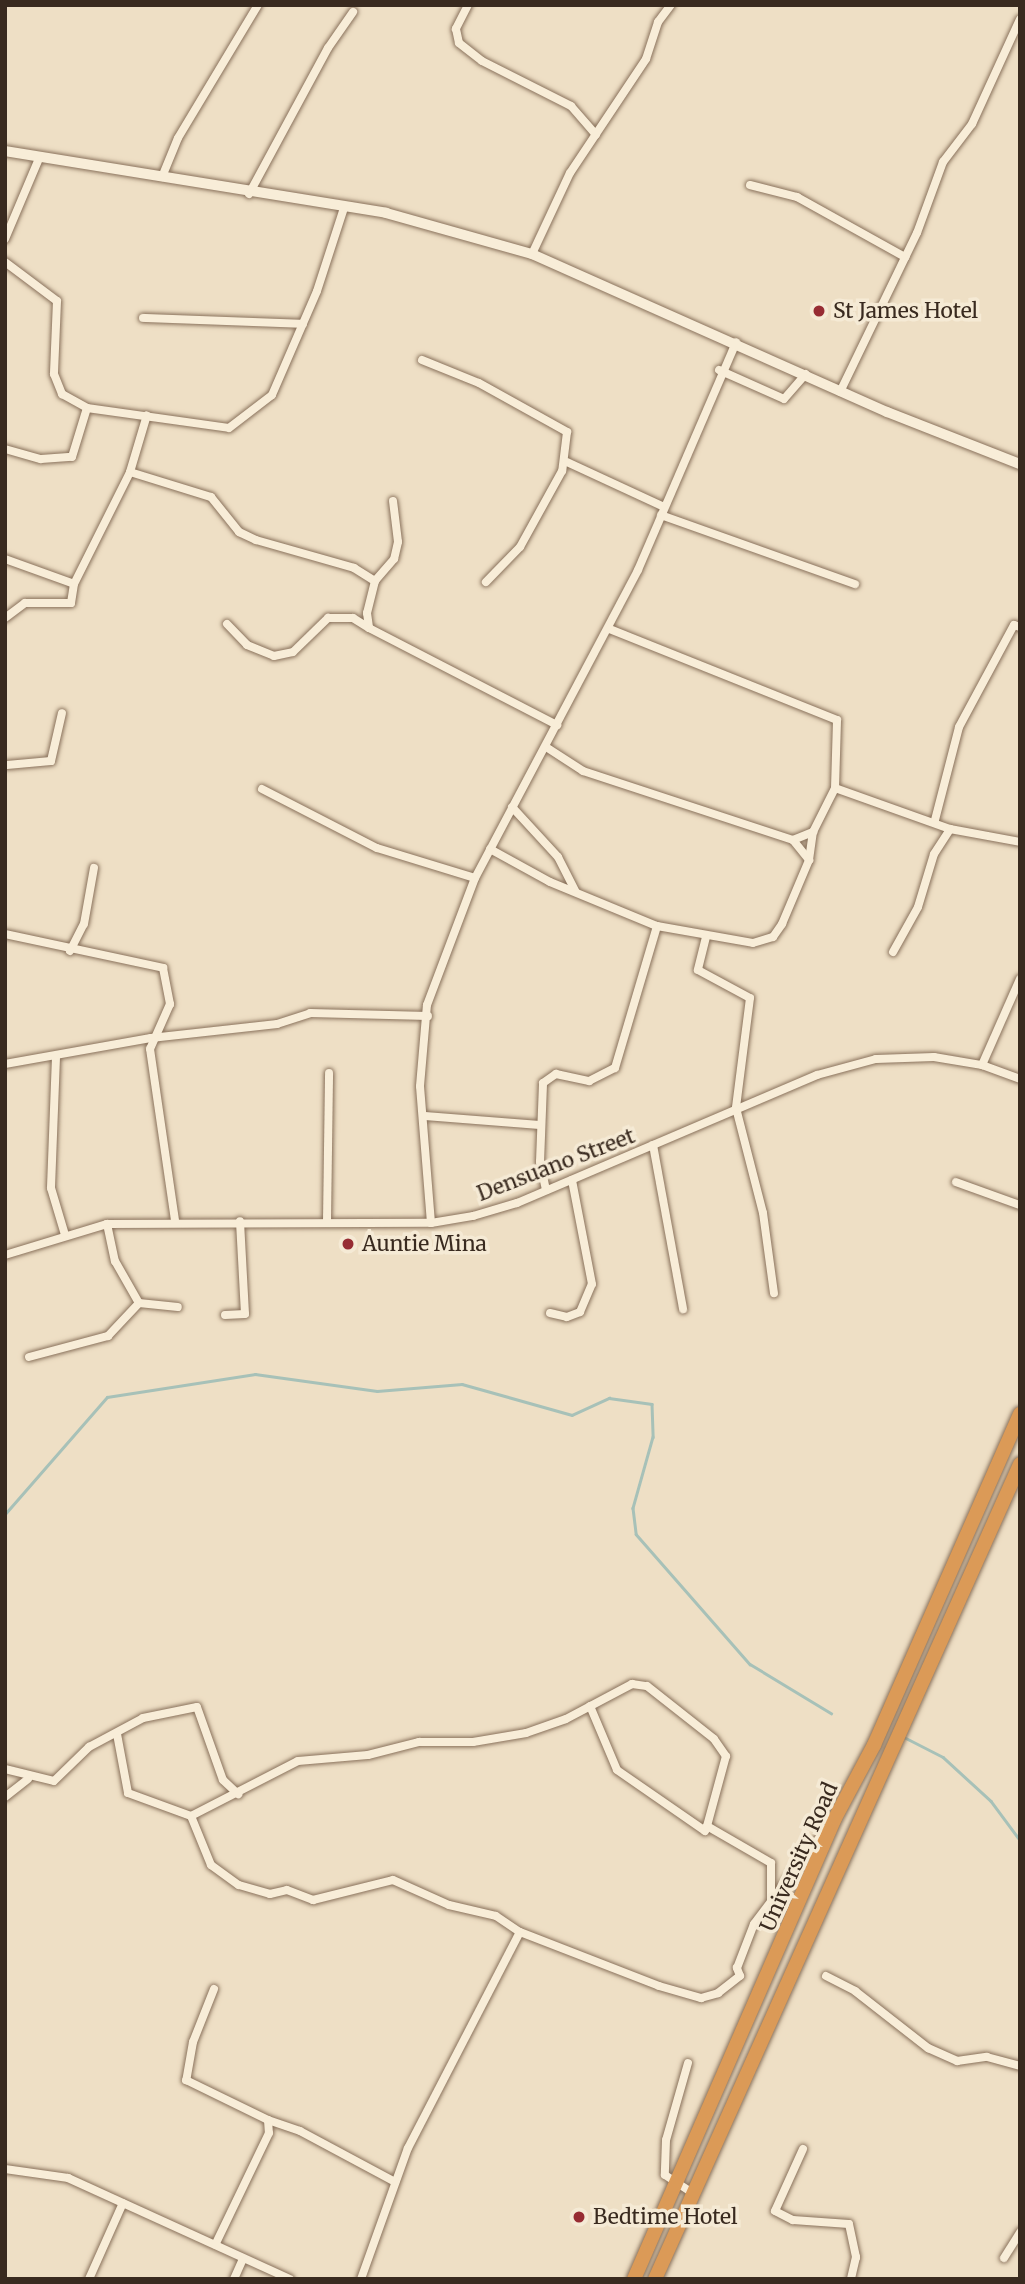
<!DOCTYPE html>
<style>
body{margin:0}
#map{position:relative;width:1025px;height:2284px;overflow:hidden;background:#eedfc5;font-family:Merriweather,serif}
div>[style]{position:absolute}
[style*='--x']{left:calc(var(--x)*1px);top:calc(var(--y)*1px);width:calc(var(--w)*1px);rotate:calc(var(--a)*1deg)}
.stream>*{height:2.5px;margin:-1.25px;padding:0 1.25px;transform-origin:1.25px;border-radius:1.25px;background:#a7c1b8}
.roads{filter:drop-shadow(0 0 2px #89715b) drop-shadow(0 0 2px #89715b)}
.street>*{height:8px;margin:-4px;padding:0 4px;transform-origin:4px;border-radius:4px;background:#f8edd8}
.secondary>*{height:10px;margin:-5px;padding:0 5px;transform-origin:5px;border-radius:5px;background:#f8edd8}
.highway>*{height:14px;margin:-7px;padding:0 7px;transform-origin:7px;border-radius:7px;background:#db9a57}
.dots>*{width:19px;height:19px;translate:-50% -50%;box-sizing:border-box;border:4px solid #f5ead5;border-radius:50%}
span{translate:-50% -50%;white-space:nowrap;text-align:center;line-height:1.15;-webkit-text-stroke:7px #f5ead5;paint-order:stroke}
.poi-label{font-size:21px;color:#392a1f}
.left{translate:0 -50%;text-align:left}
.street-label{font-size:21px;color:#392a1f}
.frame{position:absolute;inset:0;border:7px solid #392a1f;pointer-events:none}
</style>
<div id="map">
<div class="stream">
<i style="--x:5;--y:1514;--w:155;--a:-48.9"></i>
<i style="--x:107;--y:1397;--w:150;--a:-8.8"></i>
<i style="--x:255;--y:1374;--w:123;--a:7.9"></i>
<i style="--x:377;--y:1391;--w:85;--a:-4.7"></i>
<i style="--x:462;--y:1384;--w:114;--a:15.7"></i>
<i style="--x:572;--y:1415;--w:41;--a:-24.7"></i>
<i style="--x:609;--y:1398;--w:43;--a:7.9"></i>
<i style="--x:652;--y:1404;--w:33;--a:88"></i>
<i style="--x:653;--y:1437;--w:74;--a:105.7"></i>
<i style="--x:633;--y:1508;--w:26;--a:83"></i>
<i style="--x:636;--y:1534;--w:173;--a:48.8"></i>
<i style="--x:750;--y:1664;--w:95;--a:31.2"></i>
<i style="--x:904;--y:1737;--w:44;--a:27.1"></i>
<i style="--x:943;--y:1757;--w:65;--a:42.5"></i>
<i style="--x:991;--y:1801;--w:49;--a:53.4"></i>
</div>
<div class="roads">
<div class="street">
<i style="--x:468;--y:5;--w:27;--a:117"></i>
<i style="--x:456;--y:29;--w:14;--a:78"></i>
<i style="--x:459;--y:43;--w:29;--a:38"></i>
<i style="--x:482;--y:61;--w:100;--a:26.8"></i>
<i style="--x:571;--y:106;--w:38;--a:49"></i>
<i style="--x:162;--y:177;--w:42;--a:-67.7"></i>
<i style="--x:178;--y:138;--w:155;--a:-59"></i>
<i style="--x:750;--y:185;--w:49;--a:14.3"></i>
<i style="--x:797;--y:197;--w:124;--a:29.1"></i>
<i style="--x:249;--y:194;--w:166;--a:-61.6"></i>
<i style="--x:328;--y:48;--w:44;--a:-55.2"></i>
<i style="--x:5;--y:239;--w:90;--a:-67.1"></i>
<i style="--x:532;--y:254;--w:89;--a:-64.9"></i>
<i style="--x:570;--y:173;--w:137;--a:-56.3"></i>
<i style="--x:646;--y:59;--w:39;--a:-72"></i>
<i style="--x:658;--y:22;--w:21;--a:-53"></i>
<i style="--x:5;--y:262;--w:65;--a:36.9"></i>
<i style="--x:57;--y:301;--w:73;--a:92.4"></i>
<i style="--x:54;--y:374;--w:22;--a:68"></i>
<i style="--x:62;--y:394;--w:29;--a:29"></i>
<i style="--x:87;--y:408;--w:143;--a:8"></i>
<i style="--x:229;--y:428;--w:54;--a:-37.5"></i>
<i style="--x:272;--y:395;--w:113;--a:-66.6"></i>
<i style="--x:317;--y:291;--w:87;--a:-72"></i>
<i style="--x:143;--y:318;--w:160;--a:2.1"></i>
<i style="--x:422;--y:360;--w:61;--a:22"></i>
<i style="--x:479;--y:383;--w:101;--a:29.1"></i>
<i style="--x:567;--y:432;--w:39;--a:97"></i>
<i style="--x:562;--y:471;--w:87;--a:118.9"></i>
<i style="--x:520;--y:547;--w:49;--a:134.2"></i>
<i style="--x:719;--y:370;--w:71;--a:24"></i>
<i style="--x:784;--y:399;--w:33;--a:-49"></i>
<i style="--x:840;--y:392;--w:177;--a:-64.2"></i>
<i style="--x:917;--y:233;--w:76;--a:-69.9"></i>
<i style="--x:943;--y:162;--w:48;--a:-52.7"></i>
<i style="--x:972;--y:124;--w:115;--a:-65.4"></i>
<i style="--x:5;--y:449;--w:37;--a:16"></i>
<i style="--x:41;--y:459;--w:31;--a:-4"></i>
<i style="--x:72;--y:457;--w:51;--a:-73"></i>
<i style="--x:567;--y:462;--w:107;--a:24.9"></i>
<i style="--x:130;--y:472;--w:85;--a:17.2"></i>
<i style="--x:211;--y:497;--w:45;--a:51.3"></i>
<i style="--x:239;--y:532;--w:19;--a:25"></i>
<i style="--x:256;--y:540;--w:102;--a:15.9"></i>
<i style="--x:354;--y:568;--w:25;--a:32"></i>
<i style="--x:393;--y:501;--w:41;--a:83"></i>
<i style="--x:398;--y:542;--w:17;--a:103"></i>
<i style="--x:394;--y:559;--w:29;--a:131"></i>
<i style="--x:375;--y:581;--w:33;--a:104"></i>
<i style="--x:367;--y:613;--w:15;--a:82"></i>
<i style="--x:369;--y:628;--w:212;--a:27.3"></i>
<i style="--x:661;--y:515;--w:206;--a:19.6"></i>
<i style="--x:5;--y:559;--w:73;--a:19.9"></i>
<i style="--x:5;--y:618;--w:25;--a:-37"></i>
<i style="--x:25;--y:603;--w:46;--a:0"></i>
<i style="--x:71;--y:603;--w:19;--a:-81"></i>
<i style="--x:74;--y:584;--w:125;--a:-63.4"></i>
<i style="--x:130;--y:472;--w:59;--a:-73.4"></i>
<i style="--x:227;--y:624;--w:29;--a:46"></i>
<i style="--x:247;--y:645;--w:29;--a:22"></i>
<i style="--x:274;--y:656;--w:19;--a:-12"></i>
<i style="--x:293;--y:652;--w:49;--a:-44.2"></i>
<i style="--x:328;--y:618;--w:25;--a:0"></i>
<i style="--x:353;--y:618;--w:19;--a:32"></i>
<i style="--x:546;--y:747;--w:44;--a:33"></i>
<i style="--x:583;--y:771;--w:221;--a:18.2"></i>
<i style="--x:793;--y:840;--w:26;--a:51"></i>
<i style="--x:7;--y:765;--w:44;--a:-5.2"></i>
<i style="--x:51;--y:761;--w:49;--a:-77.1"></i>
<i style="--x:835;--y:788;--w:122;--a:19.6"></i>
<i style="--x:950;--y:829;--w:71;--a:10.5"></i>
<i style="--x:262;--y:789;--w:129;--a:27.2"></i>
<i style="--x:377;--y:848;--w:102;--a:17"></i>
<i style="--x:512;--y:807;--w:68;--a:47.4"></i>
<i style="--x:558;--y:857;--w:39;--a:63"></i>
<i style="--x:935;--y:820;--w:96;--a:-75.5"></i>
<i style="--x:959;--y:727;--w:116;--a:-61.7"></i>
<i style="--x:1014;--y:625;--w:6;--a:18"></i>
<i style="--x:793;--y:840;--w:22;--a:-22"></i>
<i style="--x:490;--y:849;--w:68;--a:28.8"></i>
<i style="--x:550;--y:882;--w:116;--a:22.4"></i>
<i style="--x:657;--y:926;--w:97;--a:10"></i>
<i style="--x:753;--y:943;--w:21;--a:-17"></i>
<i style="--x:773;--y:937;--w:16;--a:-55"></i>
<i style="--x:782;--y:924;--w:69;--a:-67.1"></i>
<i style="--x:809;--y:860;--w:28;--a:-82"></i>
<i style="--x:813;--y:832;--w:49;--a:-63.4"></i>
<i style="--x:835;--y:788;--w:68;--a:-88.3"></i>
<i style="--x:837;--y:720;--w:245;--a:-158.2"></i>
<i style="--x:5;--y:934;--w:162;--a:12.1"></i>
<i style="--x:163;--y:968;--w:37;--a:79"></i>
<i style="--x:170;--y:1004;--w:49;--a:114"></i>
<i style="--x:150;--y:1049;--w:173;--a:81.7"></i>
<i style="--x:706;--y:937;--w:34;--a:104"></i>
<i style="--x:698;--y:970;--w:59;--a:28.3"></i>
<i style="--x:750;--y:998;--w:111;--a:97.3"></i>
<i style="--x:736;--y:1108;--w:108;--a:75.6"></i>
<i style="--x:763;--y:1213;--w:81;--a:82.2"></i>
<i style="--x:70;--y:951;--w:30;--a:-63"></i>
<i style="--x:84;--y:924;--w:57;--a:-79.9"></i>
<i style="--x:893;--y:952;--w:51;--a:-60.9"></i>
<i style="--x:918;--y:907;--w:55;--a:-73.2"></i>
<i style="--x:934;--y:854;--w:30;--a:-57"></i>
<i style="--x:56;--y:1057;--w:131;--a:92.2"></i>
<i style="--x:51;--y:1188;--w:49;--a:73.4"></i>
<i style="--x:5;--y:1064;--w:148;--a:-10.1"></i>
<i style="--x:151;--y:1038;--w:127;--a:-6.3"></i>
<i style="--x:277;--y:1024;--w:35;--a:-18"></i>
<i style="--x:310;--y:1013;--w:118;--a:1.5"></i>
<i style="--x:982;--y:1065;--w:94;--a:-66.2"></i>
<i style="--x:425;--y:1116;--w:115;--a:4.5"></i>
<i style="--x:653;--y:1145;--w:167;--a:79.6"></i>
<i style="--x:956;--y:1182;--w:68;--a:19.8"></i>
<i style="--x:546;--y:1190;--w:29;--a:-102"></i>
<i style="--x:540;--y:1162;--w:79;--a:-87.8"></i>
<i style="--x:543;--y:1083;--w:16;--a:-35"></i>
<i style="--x:556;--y:1074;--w:34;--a:12"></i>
<i style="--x:589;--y:1081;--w:29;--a:-27"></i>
<i style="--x:615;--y:1068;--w:148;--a:-73.5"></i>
<i style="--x:327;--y:1221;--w:148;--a:-89.2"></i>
<i style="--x:431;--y:1223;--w:137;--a:-94.6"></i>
<i style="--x:420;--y:1086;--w:81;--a:-85.1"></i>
<i style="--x:427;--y:1005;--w:136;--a:-69.3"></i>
<i style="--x:475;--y:878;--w:348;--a:-62.1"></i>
<i style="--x:638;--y:570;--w:248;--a:-66.7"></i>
<i style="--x:107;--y:1224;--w:38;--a:78"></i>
<i style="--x:115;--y:1261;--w:48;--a:60.3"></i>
<i style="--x:5;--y:1255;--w:107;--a:-16.9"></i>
<i style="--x:107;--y:1224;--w:324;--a:-0.2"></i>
<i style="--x:431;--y:1223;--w:43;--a:-9.5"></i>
<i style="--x:473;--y:1216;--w:46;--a:-16.5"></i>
<i style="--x:517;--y:1203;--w:326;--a:-23.1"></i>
<i style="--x:817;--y:1075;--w:61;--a:-15.2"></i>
<i style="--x:876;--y:1059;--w:58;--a:-2"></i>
<i style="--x:934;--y:1057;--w:49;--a:9.5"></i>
<i style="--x:982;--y:1065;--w:40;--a:20.2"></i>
<i style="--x:550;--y:1313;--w:17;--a:13"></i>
<i style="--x:567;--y:1317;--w:14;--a:-21"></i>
<i style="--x:580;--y:1312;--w:30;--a:-67"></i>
<i style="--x:592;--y:1284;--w:106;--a:-100.9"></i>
<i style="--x:225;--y:1315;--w:20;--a:-3"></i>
<i style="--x:245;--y:1314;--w:93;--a:-93.1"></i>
<i style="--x:29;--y:1357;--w:82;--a:-14.9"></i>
<i style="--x:108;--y:1336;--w:45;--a:-46.8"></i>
<i style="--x:139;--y:1303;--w:39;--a:6"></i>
<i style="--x:590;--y:1706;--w:69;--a:67.1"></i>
<i style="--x:617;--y:1770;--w:107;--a:34.7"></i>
<i style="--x:705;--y:1831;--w:5;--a:-68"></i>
<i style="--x:117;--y:1734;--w:60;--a:79.4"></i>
<i style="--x:128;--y:1793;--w:67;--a:20.1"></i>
<i style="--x:191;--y:1816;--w:120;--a:-27.2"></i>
<i style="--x:298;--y:1761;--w:70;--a:-4.9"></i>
<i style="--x:368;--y:1755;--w:53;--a:-14.3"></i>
<i style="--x:419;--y:1742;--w:54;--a:0"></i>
<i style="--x:473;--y:1742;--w:54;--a:-9.6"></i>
<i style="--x:526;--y:1733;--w:42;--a:-19.3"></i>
<i style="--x:566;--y:1719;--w:75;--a:-27.9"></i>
<i style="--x:632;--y:1684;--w:15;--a:8"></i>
<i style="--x:647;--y:1686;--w:85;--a:38.3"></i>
<i style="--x:714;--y:1739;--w:21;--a:55"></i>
<i style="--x:726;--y:1756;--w:73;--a:105.2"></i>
<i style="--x:5;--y:1769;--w:50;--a:13.8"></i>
<i style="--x:54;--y:1781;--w:49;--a:-44.2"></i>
<i style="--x:89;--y:1747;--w:61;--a:-28.2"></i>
<i style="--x:143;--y:1718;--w:55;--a:-11.5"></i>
<i style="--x:197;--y:1707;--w:77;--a:70.4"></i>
<i style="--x:223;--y:1780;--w:21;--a:43"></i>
<i style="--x:5;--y:1797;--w:29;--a:-38"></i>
<i style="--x:191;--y:1816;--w:53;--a:67.8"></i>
<i style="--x:211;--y:1865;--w:34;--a:36"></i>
<i style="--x:239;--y:1885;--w:32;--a:16"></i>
<i style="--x:270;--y:1894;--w:17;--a:-13"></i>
<i style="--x:287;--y:1890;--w:28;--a:21"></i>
<i style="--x:313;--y:1900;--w:82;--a:-14"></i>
<i style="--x:393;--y:1880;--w:61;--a:24.1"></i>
<i style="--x:449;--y:1905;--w:48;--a:13.2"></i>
<i style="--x:496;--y:1916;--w:29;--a:34"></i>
<i style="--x:707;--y:1826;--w:74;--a:30"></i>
<i style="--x:771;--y:1863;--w:37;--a:90"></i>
<i style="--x:826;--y:1976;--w:33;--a:27"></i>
<i style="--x:855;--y:1991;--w:93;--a:38"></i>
<i style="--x:928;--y:2048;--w:32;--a:24"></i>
<i style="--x:957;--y:2061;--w:30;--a:-8"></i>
<i style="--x:987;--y:2057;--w:34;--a:15"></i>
<i style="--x:214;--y:1989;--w:57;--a:111.6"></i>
<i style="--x:193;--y:2042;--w:39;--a:100"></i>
<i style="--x:186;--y:2080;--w:91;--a:26"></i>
<i style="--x:268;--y:2120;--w:13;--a:86"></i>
<i style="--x:269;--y:2133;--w:124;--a:115.7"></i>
<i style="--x:688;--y:2063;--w:80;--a:105.9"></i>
<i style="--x:666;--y:2140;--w:35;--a:92"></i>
<i style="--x:665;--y:2175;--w:35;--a:33"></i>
<i style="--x:268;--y:2120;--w:34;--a:19"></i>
<i style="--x:300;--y:2131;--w:108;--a:28.2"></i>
<i style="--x:803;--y:2149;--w:68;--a:114.3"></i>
<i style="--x:775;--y:2211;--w:20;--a:27"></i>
<i style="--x:793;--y:2220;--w:56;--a:4.1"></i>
<i style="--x:849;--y:2224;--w:34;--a:78"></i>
<i style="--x:856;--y:2257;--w:23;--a:103"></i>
<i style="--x:5;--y:2169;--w:64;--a:8.1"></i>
<i style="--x:68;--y:2178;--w:244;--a:24.5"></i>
<i style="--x:1004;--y:2258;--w:31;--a:-58"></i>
<i style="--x:89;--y:2279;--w:83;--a:-65.9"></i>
<i style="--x:234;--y:2279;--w:22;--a:-66"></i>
<i style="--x:361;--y:2279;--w:139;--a:-70.3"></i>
<i style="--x:408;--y:2148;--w:243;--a:-62.6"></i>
<i style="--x:520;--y:1932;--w:149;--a:21.2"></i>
<i style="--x:659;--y:1986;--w:44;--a:15.9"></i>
<i style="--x:701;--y:1998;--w:18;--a:-16"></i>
<i style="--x:718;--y:1993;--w:28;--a:-38"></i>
<i style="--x:740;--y:1976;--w:9;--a:-111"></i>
<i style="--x:737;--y:1968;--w:47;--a:-68.9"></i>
<i style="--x:754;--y:1924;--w:113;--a:-52.9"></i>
</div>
<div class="secondary">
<i style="--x:5;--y:151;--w:386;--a:9.2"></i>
<i style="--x:386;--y:213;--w:152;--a:15.7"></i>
<i style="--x:532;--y:254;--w:389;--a:24"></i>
<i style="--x:887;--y:412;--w:143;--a:21.4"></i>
</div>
<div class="highway">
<i style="--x:634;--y:2279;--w:503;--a:-66.44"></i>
<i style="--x:835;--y:1818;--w:83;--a:-61.9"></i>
<i style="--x:874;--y:1745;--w:362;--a:-66.2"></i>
<i style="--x:655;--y:2279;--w:893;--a:-65.87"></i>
</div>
</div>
<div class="dots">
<i style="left:819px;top:311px;background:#972c33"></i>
<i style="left:348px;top:1244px;background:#972c33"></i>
<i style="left:579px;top:2217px;background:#972c33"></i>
</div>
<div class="poi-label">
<span class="left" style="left:833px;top:311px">St James Hotel</span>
<span class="left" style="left:362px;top:1244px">Auntie Mina</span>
<span class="left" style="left:593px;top:2217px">Bedtime Hotel</span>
</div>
<div class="street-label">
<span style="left:556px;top:1165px;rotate:-21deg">Densuano Street</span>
<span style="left:799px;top:1857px;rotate:-66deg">University Road</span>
</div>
<div class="frame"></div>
</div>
